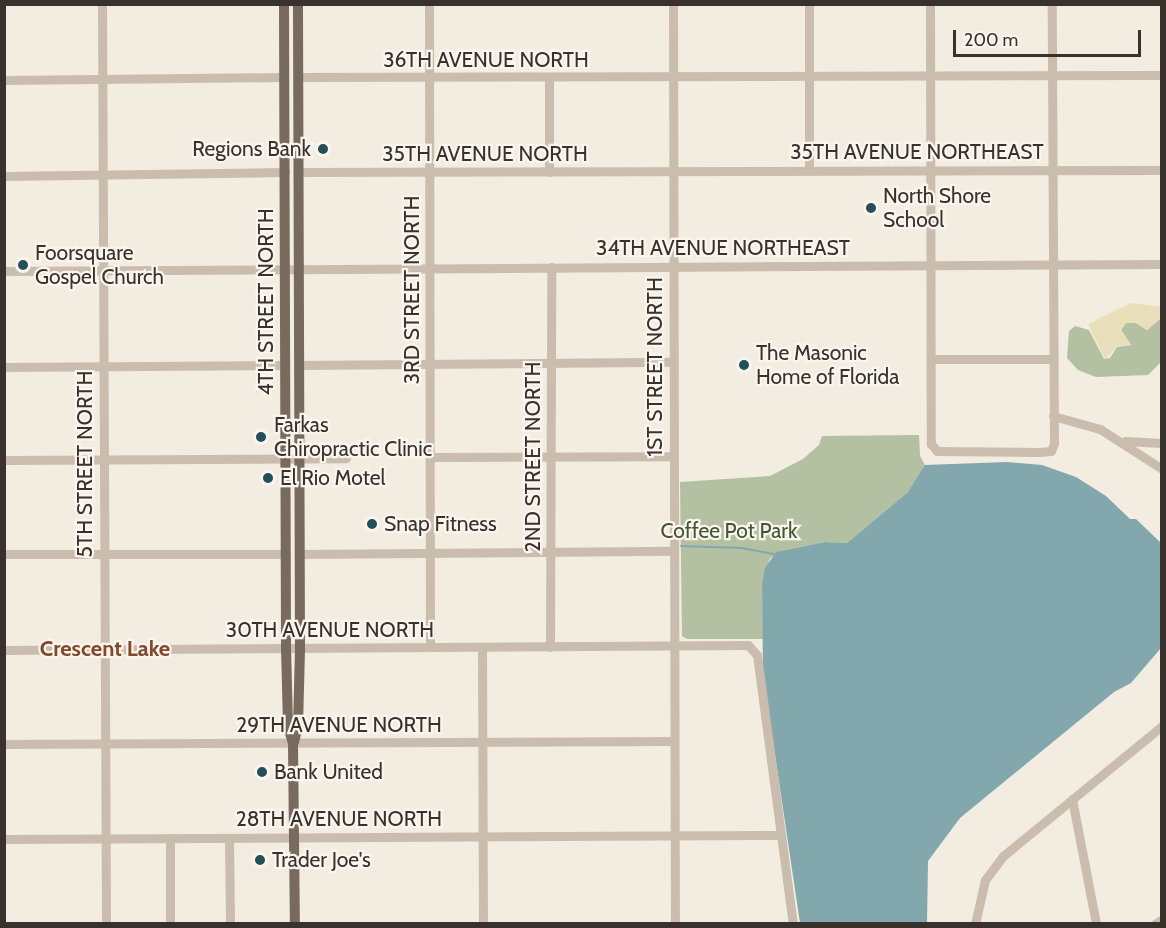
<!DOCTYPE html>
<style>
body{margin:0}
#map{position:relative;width:1166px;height:928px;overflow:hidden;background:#f2ece1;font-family:Cabin,sans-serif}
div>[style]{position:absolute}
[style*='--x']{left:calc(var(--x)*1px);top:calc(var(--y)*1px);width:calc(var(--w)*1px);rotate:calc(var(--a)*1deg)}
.green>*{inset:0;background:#b3c0a2}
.sand>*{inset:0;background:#eadfbb}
.water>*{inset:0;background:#82a7ad}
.stream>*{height:2px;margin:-1px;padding:0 1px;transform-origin:1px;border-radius:1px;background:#82a7ad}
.minor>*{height:9px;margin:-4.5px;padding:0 4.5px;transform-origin:4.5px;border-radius:4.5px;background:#cabdad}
.major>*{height:10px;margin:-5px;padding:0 5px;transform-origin:5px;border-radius:5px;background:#796a5e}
.dots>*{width:16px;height:16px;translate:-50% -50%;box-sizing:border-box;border:3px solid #faf5ee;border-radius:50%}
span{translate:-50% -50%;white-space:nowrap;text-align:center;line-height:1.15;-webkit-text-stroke:4.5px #faf5ee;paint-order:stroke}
.street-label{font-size:21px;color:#39312b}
.poi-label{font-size:21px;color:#39312b}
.right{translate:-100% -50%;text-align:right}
.left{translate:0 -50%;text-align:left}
.park-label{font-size:21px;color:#445531}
.neighbourhood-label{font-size:22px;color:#82492a;font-weight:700}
.frame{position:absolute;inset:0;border:6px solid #39312b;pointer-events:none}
.scale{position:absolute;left:953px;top:30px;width:188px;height:27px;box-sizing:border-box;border:3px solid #39312b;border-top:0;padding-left:8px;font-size:18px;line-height:21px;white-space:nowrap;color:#39312b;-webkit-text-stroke:4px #faf5ee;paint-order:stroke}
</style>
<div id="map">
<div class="green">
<i style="clip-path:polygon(1161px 318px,1161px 362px,1148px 375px,1096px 377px,1078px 370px,1067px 358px,1069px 331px,1075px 326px,1089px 330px,1104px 359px,1110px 358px,1117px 347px,1131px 345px,1121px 330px,1126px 323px,1136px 323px,1147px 330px)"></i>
<i style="clip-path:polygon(919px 435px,920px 456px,925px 465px,921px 474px,908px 492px,847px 543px,825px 542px,786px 550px,770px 558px,762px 584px,763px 639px,687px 639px,682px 636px,680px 482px,770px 476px,803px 459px,819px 445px,822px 436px)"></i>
</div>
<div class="sand">
<i style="clip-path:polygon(1131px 303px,1161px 307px,1161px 318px,1147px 330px,1136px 323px,1126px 323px,1121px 330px,1131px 345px,1117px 347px,1105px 359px,1088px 324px)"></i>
</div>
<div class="water">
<i style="clip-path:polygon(1007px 462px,1042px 465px,1076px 477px,1106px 496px,1130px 519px,1136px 519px,1161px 543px,1161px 648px,1131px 683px,1114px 692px,960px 818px,928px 861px,927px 923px,800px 923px,763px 674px,762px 584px,765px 568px,776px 552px,825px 542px,847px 543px,908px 492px,925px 465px)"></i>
</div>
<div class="stream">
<i style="--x:681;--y:546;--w:61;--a:1.9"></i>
<i style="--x:742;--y:548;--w:32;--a:11"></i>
</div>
<div class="minor">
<i style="--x:102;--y:4;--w:920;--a:89.75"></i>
<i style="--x:429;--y:4;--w:643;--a:89.91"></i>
<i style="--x:673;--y:4;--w:920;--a:89.88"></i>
<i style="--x:930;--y:4;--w:440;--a:89.9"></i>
<i style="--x:931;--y:444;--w:9;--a:49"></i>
<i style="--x:937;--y:451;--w:103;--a:0.6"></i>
<i style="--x:1040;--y:452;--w:11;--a:-5"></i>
<i style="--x:1051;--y:451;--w:9;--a:-69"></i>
<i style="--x:1054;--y:443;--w:439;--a:-90.3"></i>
<i style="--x:298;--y:77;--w:864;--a:-0.13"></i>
<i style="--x:4;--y:80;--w:280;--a:-0.6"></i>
<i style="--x:809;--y:170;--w:166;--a:-90"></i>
<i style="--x:298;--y:172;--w:864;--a:-0.13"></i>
<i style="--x:549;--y:172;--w:93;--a:-90"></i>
<i style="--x:4;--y:176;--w:281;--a:-0.8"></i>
<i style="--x:4;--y:271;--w:1158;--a:-0.35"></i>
<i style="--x:931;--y:359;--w:122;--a:0"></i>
<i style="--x:299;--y:365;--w:374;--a:-0.5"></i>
<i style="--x:4;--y:367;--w:281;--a:-0.4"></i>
<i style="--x:1053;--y:416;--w:49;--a:15.5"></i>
<i style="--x:1100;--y:429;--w:74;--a:32.8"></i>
<i style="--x:1125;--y:441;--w:37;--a:3"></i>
<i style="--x:430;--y:457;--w:243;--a:-0.2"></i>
<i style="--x:4;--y:460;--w:342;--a:-0.3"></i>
<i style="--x:4;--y:554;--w:282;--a:0"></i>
<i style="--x:299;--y:554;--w:375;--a:-0.5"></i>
<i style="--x:482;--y:647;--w:277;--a:89.8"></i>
<i style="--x:550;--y:647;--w:380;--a:-89.8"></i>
<i style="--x:4;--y:650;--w:744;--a:-0.39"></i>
<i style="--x:748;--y:645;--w:13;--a:48"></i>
<i style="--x:757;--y:655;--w:271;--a:82.4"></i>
<i style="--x:4;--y:744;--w:670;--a:-0.26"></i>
<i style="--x:1072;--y:799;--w:127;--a:79.1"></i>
<i style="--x:170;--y:838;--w:86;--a:90"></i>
<i style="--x:229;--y:838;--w:86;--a:89.3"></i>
<i style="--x:4;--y:839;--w:775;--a:-0.3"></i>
<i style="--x:975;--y:924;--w:45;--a:-77.2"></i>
<i style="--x:985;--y:880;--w:30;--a:-53"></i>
<i style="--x:1003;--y:856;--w:205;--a:-39.3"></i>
<i style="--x:1155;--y:924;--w:7;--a:-34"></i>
</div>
<div class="major">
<i style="--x:284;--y:4;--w:644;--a:89.82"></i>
<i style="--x:286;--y:648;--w:78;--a:88.5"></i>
<i style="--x:288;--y:726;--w:18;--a:74"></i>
<i style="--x:293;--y:743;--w:181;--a:89.4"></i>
<i style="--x:294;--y:742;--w:16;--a:-76"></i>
<i style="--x:298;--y:726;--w:78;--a:-88.5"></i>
<i style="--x:300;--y:648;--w:644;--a:-90.18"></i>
</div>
<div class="dots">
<i style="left:323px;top:149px;background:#234f58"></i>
<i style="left:871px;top:208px;background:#234f58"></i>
<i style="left:23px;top:265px;background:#234f58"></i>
<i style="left:744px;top:365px;background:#234f58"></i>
<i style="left:261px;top:437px;background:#234f58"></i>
<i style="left:268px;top:478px;background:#234f58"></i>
<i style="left:372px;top:524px;background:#234f58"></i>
<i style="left:262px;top:772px;background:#234f58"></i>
<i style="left:260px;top:860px;background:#234f58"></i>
</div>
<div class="street-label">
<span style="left:486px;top:60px">36TH AVENUE NORTH</span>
<span style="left:917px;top:152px">35TH AVENUE NORTHEAST</span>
<span style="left:485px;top:154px">35TH AVENUE NORTH</span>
<span style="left:723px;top:248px">34TH AVENUE NORTHEAST</span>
<span style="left:412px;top:290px;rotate:-90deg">3RD STREET NORTH</span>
<span style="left:266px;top:302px;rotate:-90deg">4TH STREET NORTH</span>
<span style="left:655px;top:367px;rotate:-90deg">1ST STREET NORTH</span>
<span style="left:533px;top:457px;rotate:-90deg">2ND STREET NORTH</span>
<span style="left:85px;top:464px;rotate:-90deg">5TH STREET NORTH</span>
<span style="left:330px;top:630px">30TH AVENUE NORTH</span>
<span style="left:339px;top:725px">29TH AVENUE NORTH</span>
<span style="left:339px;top:819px">28TH AVENUE NORTH</span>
</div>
<div class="poi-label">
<span class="right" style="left:311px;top:149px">Regions Bank</span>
<span class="left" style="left:883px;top:208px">North Shore<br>School</span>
<span class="left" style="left:35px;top:265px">Foorsquare<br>Gospel Church</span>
<span class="left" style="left:756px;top:365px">The Masonic<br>Home of Florida</span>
<span class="left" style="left:274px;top:437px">Farkas<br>Chiropractic Clinic</span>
<span class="left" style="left:280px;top:478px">El Rio Motel</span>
<span class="left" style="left:384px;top:524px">Snap Fitness</span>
<span class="left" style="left:274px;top:772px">Bank United</span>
<span class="left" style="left:272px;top:860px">Trader Joe's</span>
</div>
<div class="park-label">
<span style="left:729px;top:531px">Coffee Pot Park</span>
</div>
<div class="neighbourhood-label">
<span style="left:105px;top:649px">Crescent Lake</span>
</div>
<div class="frame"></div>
<div class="scale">200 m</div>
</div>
